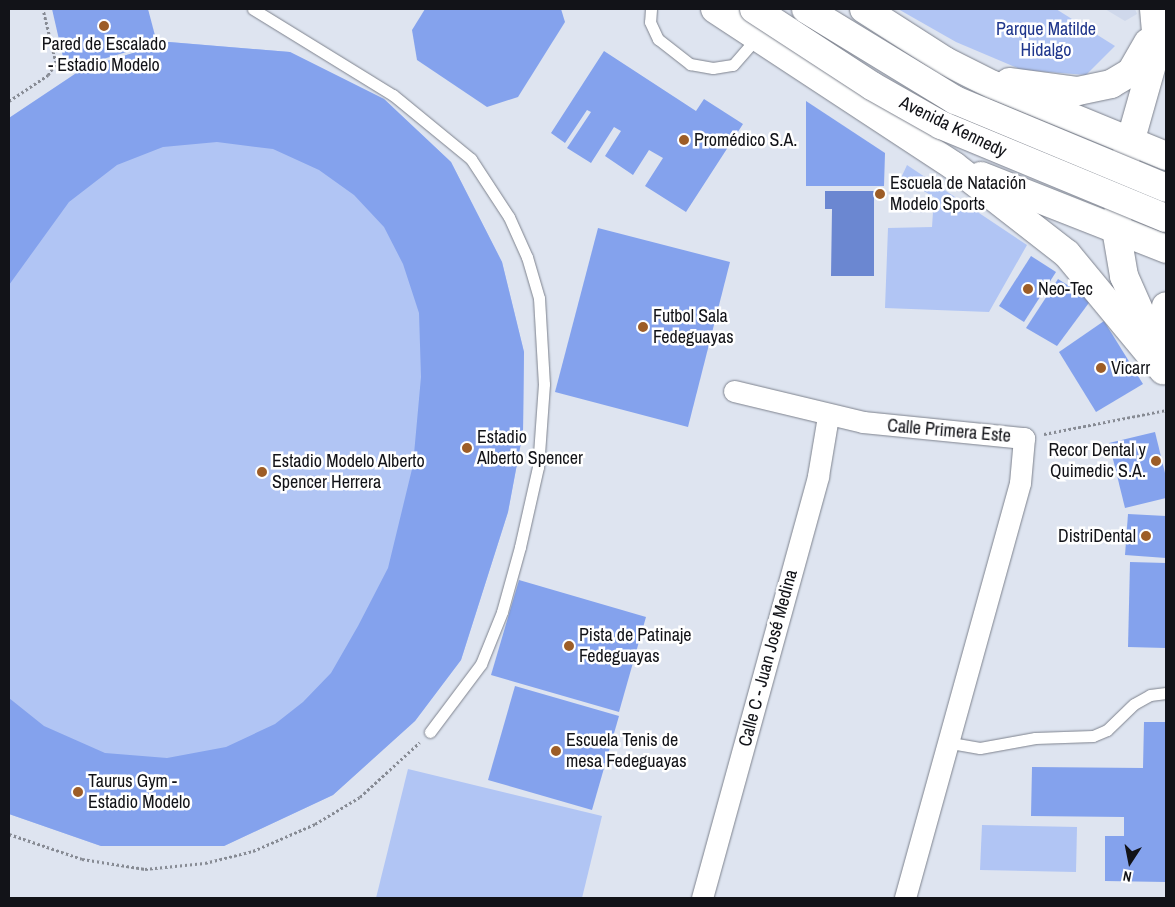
<!DOCTYPE html>
<meta charset="utf-8">
<style>
body{margin:0}
#map{position:relative;width:1175px;height:907px;overflow:hidden;background:#dee4f0;font-family:"Archivo Narrow",sans-serif}
div>[style]{position:absolute}
[style*='--x']{left:calc(var(--x)*1px);top:calc(var(--y)*1px);width:calc(var(--w)*1px);rotate:calc(var(--a)*1deg)}
.built>*{inset:0;background:#cfd8eb}
.green>*{inset:0;background:#b1c5f4}
.water>*{inset:0;background:#6b87d1}
.building>*{inset:0;background:#84a2ed}
.path>*{height:3px;margin-top:-1.5px;transform-origin:0;background:repeating-linear-gradient(90deg,#878b94 0 2.5px,transparent 0 5px)}
.roads{filter:drop-shadow(0 0 1px #7d828d) drop-shadow(0 0 1px #7d828d)}
.lane>*{height:11px;margin:-5.5px;padding:0 5.5px;transform-origin:5.5px;border-radius:5.5px;background:#fff}
.street>*{height:21px;margin:-10.5px;padding:0 10.5px;transform-origin:10.5px;border-radius:10.5px;background:#fff}
.primary>*{height:28px;margin:-14px;padding:0 14px;transform-origin:14px;border-radius:14px;background:#fff}
.bridges{filter:drop-shadow(0 0 1px #7d828d) drop-shadow(0 0 1px #7d828d)}
.secondary-bridge>*{height:28px;margin:-14px;padding:0 14px;transform-origin:14px;border-radius:14px;background:#fff}
.dots>*{width:14px;height:14px;translate:-50% -50%;box-sizing:border-box;border:2px solid #fff;border-radius:50%}
span{translate:-50% -50%;white-space:nowrap;text-align:center;line-height:1.15;-webkit-text-stroke:5px #fff;paint-order:stroke}
.park-label{font-size:18px;color:#1f368c}
.poi-label{font-size:18px;color:#121318}
.left{translate:0 -50%;text-align:left}
.right{translate:-100% -50%;text-align:right}
.street-label{font-size:18px;color:#121318}
.frame{position:absolute;inset:0;border:10px solid #121318;pointer-events:none}
.north{position:absolute;left:1105px;top:837px;width:50px;height:50px;-webkit-text-stroke:4px #fff;paint-order:stroke;rotate:191deg;font-size:14px;font-weight:700;line-height:20px;text-align:center;color:#121318}
.north::after{content:'';display:block;margin:auto;width:18px;height:22px;background:#121318;clip-path:polygon(50% 0,100% 100%,50% 72%,0 100%)}
</style>
<div id="map">
<div class="built">
<i style="clip-path:polygon(1105px 9px,1135px 9px,1137px 14px,1125px 21px)"></i>
</div>
<div class="green">
<i style="clip-path:polygon(898px 9px,1056px 9px,1115px 46px,1086px 75px,1022px 70px,956px 42px)"></i>
<i style="clip-path:polygon(169px 42px,290px 52px,384px 99px,451px 162px,502px 262px,524px 352px,523px 432px,508px 512px,461px 660px,415px 721px,333px 795px,224px 846px,101px 846px,9px 814px,9px 118px,84px 68px)"></i>
<i style="clip-path:polygon(907px 165px,1027px 245px,989px 312px,885px 308px,888px 228px,932px 227px,934px 197px,901px 178px)"></i>
<i style="clip-path:polygon(408px 769px,602px 816px,582px 898px,376px 898px)"></i>
<i style="clip-path:polygon(982px 825px,1077px 827px,1076px 872px,980px 870px)"></i>
</div>
<div class="water">
<i style="clip-path:polygon(825px 191px,874px 191px,874px 276px,831px 276px,832px 209px,825px 209px)"></i>
</div>
<div class="building">
<i style="clip-path:polygon(52px 9px,148px 9px,157px 43px,66px 70px)"></i>
<i style="clip-path:polygon(425px 9px,561px 9px,565px 22px,518px 97px,487px 107px,417px 60px,412px 30px)"></i>
<i style="clip-path:polygon(169px 42px,290px 52px,384px 99px,451px 162px,502px 262px,524px 352px,523px 432px,508px 512px,461px 660px,415px 721px,333px 795px,224px 846px,101px 846px,9px 814px,9px 698px,44px 726px,105px 753px,167px 758px,226px 747px,275px 724px,303px 702px,331px 673px,358px 626px,388px 568px,413px 465px,421px 377px,419px 313px,403px 264px,384px 227px,354px 195px,319px 170px,273px 149px,217px 142px,163px 147px,117px 165px,69px 202px,9px 285px,9px 118px,84px 68px)"></i>
<i style="clip-path:polygon(604px 51px,696px 111px,704px 99px,743px 124px,686px 212px,645px 186px,663px 158px,649px 150px,633px 175px,605px 156px,621px 131px,614px 127px,591px 163px,567px 148px,591px 112px,587px 110px,565px 143px,551px 133px)"></i>
<i style="clip-path:polygon(806px 101px,885px 153px,884px 186px,806px 186px)"></i>
<i style="clip-path:polygon(598px 228px,730px 262px,688px 427px,555px 392px)"></i>
<i style="clip-path:polygon(1031px 256px,1056px 272px,1024px 322px,999px 306px)"></i>
<i style="clip-path:polygon(1058px 279px,1091px 300px,1057px 346px,1026px 328px)"></i>
<i style="clip-path:polygon(1104px 321px,1143px 384px,1096px 412px,1059px 352px)"></i>
<i style="clip-path:polygon(1155px 432px,1166px 477px,1166px 498px,1125px 508px,1109px 443px)"></i>
<i style="clip-path:polygon(1128px 514px,1166px 516px,1166px 558px,1125px 555px)"></i>
<i style="clip-path:polygon(1130px 562px,1166px 563px,1166px 648px,1128px 647px)"></i>
<i style="clip-path:polygon(519px 580px,646px 617px,619px 712px,491px 675px)"></i>
<i style="clip-path:polygon(515px 686px,619px 716px,592px 810px,488px 780px)"></i>
<i style="clip-path:polygon(1144px 722px,1166px 722px,1166px 882px,1105px 881px,1105px 836px,1124px 836px,1124px 817px,1031px 816px,1032px 767px,1143px 768px)"></i>
</div>
<div class="path">
<i style="--x:9;--y:101;--w:47;--a:-33.7"></i>
<i style="--x:48;--y:75;--w:14;--a:-56"></i>
<i style="--x:56;--y:63;--w:56;--a:-103.5"></i>
<i style="--x:1044;--y:434;--w:124;--a:-11.1"></i>
<i style="--x:9;--y:834;--w:77;--a:18.9"></i>
<i style="--x:82;--y:859;--w:64;--a:9"></i>
<i style="--x:145;--y:869;--w:60;--a:-5.7"></i>
<i style="--x:205;--y:863;--w:49;--a:-14"></i>
<i style="--x:253;--y:851;--w:68;--a:-23.5"></i>
<i style="--x:315;--y:824;--w:52;--a:-31"></i>
<i style="--x:360;--y:797;--w:81;--a:-42.5"></i>
</div>
<div class="roads">
<div class="lane">
<i style="--x:253;--y:9;--w:164;--a:31.6"></i>
<i style="--x:393;--y:95;--w:101;--a:39.4"></i>
<i style="--x:471;--y:159;--w:69;--a:56.8"></i>
<i style="--x:509;--y:217;--w:44;--a:65.8"></i>
<i style="--x:527;--y:257;--w:43;--a:73.7"></i>
<i style="--x:539;--y:298;--w:86;--a:86.7"></i>
<i style="--x:544;--y:384;--w:83;--a:94.1"></i>
<i style="--x:538;--y:467;--w:82;--a:102.7"></i>
<i style="--x:520;--y:547;--w:67;--a:105.5"></i>
<i style="--x:502;--y:612;--w:56;--a:112"></i>
<i style="--x:481;--y:664;--w:85;--a:126.9"></i>
<i style="--x:651;--y:9;--w:13;--a:94"></i>
<i style="--x:650;--y:22;--w:19;--a:65"></i>
<i style="--x:658;--y:39;--w:41;--a:38"></i>
<i style="--x:690;--y:64;--w:23;--a:10"></i>
<i style="--x:713;--y:68;--w:20;--a:-9"></i>
<i style="--x:733;--y:65;--w:37;--a:-49"></i>
<i style="--x:951;--y:743;--w:29;--a:10"></i>
<i style="--x:980;--y:748;--w:56;--a:-10.3"></i>
<i style="--x:1035;--y:738;--w:58;--a:-2"></i>
<i style="--x:1093;--y:736;--w:15;--a:-23"></i>
<i style="--x:1107;--y:730;--w:37;--a:-44"></i>
<i style="--x:1134;--y:704;--w:18;--a:-29"></i>
<i style="--x:1150;--y:695;--w:16;--a:-7"></i>
</div>
<div class="street">
<i style="--x:734;--y:391;--w:133;--a:13.5"></i>
<i style="--x:863;--y:422;--w:162;--a:5.7"></i>
<i style="--x:1024;--y:438;--w:45;--a:95.1"></i>
<i style="--x:1020;--y:483;--w:431;--a:105.5"></i>
<i style="--x:702;--y:898;--w:438;--a:-74.6"></i>
<i style="--x:818;--y:476;--w:61;--a:-80.5"></i>
</div>
<div class="primary">
<i style="--x:715;--y:9;--w:286;--a:33.3"></i>
<i style="--x:954;--y:166;--w:143;--a:37.9"></i>
<i style="--x:1067;--y:254;--w:151;--a:50.4"></i>
<i style="--x:864;--y:9;--w:96;--a:32.7"></i>
<i style="--x:945;--y:61;--w:54;--a:26.6"></i>
<i style="--x:993;--y:85;--w:187;--a:22.3"></i>
<i style="--x:1154;--y:9;--w:38;--a:85"></i>
<i style="--x:1157;--y:47;--w:117;--a:105.8"></i>
<i style="--x:1125;--y:160;--w:70;--a:97.4"></i>
<i style="--x:1116;--y:229;--w:48;--a:80.3"></i>
<i style="--x:1124;--y:276;--w:77;--a:66.1"></i>
<i style="--x:1009;--y:82;--w:70;--a:7.4"></i>
<i style="--x:1078;--y:91;--w:34;--a:-12"></i>
<i style="--x:1111;--y:84;--w:23;--a:-31"></i>
<i style="--x:1131;--y:72;--w:34;--a:-60"></i>
<i style="--x:981;--y:176;--w:199;--a:21.5"></i>
<i style="--x:1160;--y:354;--w:48;--a:-82.9"></i>
</div>
</div>
<div class="bridges">
<div class="secondary-bridge">
<i style="--x:754;--y:9;--w:141;--a:33.1"></i>
<i style="--x:872;--y:86;--w:79;--a:29.5"></i>
<i style="--x:941;--y:125;--w:243;--a:22.5"></i>
<i style="--x:806;--y:9;--w:175;--a:31.4"></i>
<i style="--x:955;--y:100;--w:229;--a:22.6"></i>
</div>
</div>
<div class="dots">
<i style="left:104px;top:26px;background:#9d5d27"></i>
<i style="left:684px;top:140px;background:#9d5d27"></i>
<i style="left:880px;top:194px;background:#9d5d27"></i>
<i style="left:1028px;top:289px;background:#9d5d27"></i>
<i style="left:643px;top:327px;background:#9d5d27"></i>
<i style="left:1101px;top:368px;background:#9d5d27"></i>
<i style="left:467px;top:448px;background:#9d5d27"></i>
<i style="left:1156px;top:461px;background:#9d5d27"></i>
<i style="left:262px;top:472px;background:#9d5d27"></i>
<i style="left:1146px;top:536px;background:#9d5d27"></i>
<i style="left:569px;top:646px;background:#9d5d27"></i>
<i style="left:556px;top:751px;background:#9d5d27"></i>
<i style="left:78px;top:792px;background:#9d5d27"></i>
</div>
<div class="park-label">
<span style="left:1046px;top:40px">Parque Matilde<br>Hidalgo</span>
</div>
<div class="poi-label">
<span style="left:104px;top:55px">Pared de Escalado<br>- Estadio Modelo</span>
<span class="left" style="left:694px;top:140px">Promédico S.A.</span>
<span class="left" style="left:890px;top:194px">Escuela de Natación<br>Modelo Sports</span>
<span class="left" style="left:1038px;top:289px">Neo-Tec</span>
<span class="left" style="left:653px;top:327px">Futbol Sala<br>Fedeguayas</span>
<span class="left" style="left:1111px;top:368px">Vicarr</span>
<span class="left" style="left:477px;top:448px">Estadio<br>Alberto Spencer</span>
<span class="right" style="left:1146px;top:461px">Recor Dental y<br>Quimedic S.A.</span>
<span class="left" style="left:272px;top:472px">Estadio Modelo Alberto<br>Spencer Herrera</span>
<span class="right" style="left:1136px;top:536px">DistriDental</span>
<span class="left" style="left:579px;top:646px">Pista de Patinaje<br>Fedeguayas</span>
<span class="left" style="left:566px;top:751px">Escuela Tenis de<br>mesa Fedeguayas</span>
<span class="left" style="left:88px;top:792px">Taurus Gym -<br>Estadio Modelo</span>
</div>
<div class="street-label">
<span style="left:953px;top:127px;rotate:26deg">Avenida Kennedy</span>
<span style="left:949px;top:431px;rotate:5deg">Calle Primera Este</span>
<span style="left:768px;top:658px;rotate:-75deg">Calle C - Juan José Medina</span>
</div>
<div class="frame"></div>
<div class="north">N</div>
</div>
